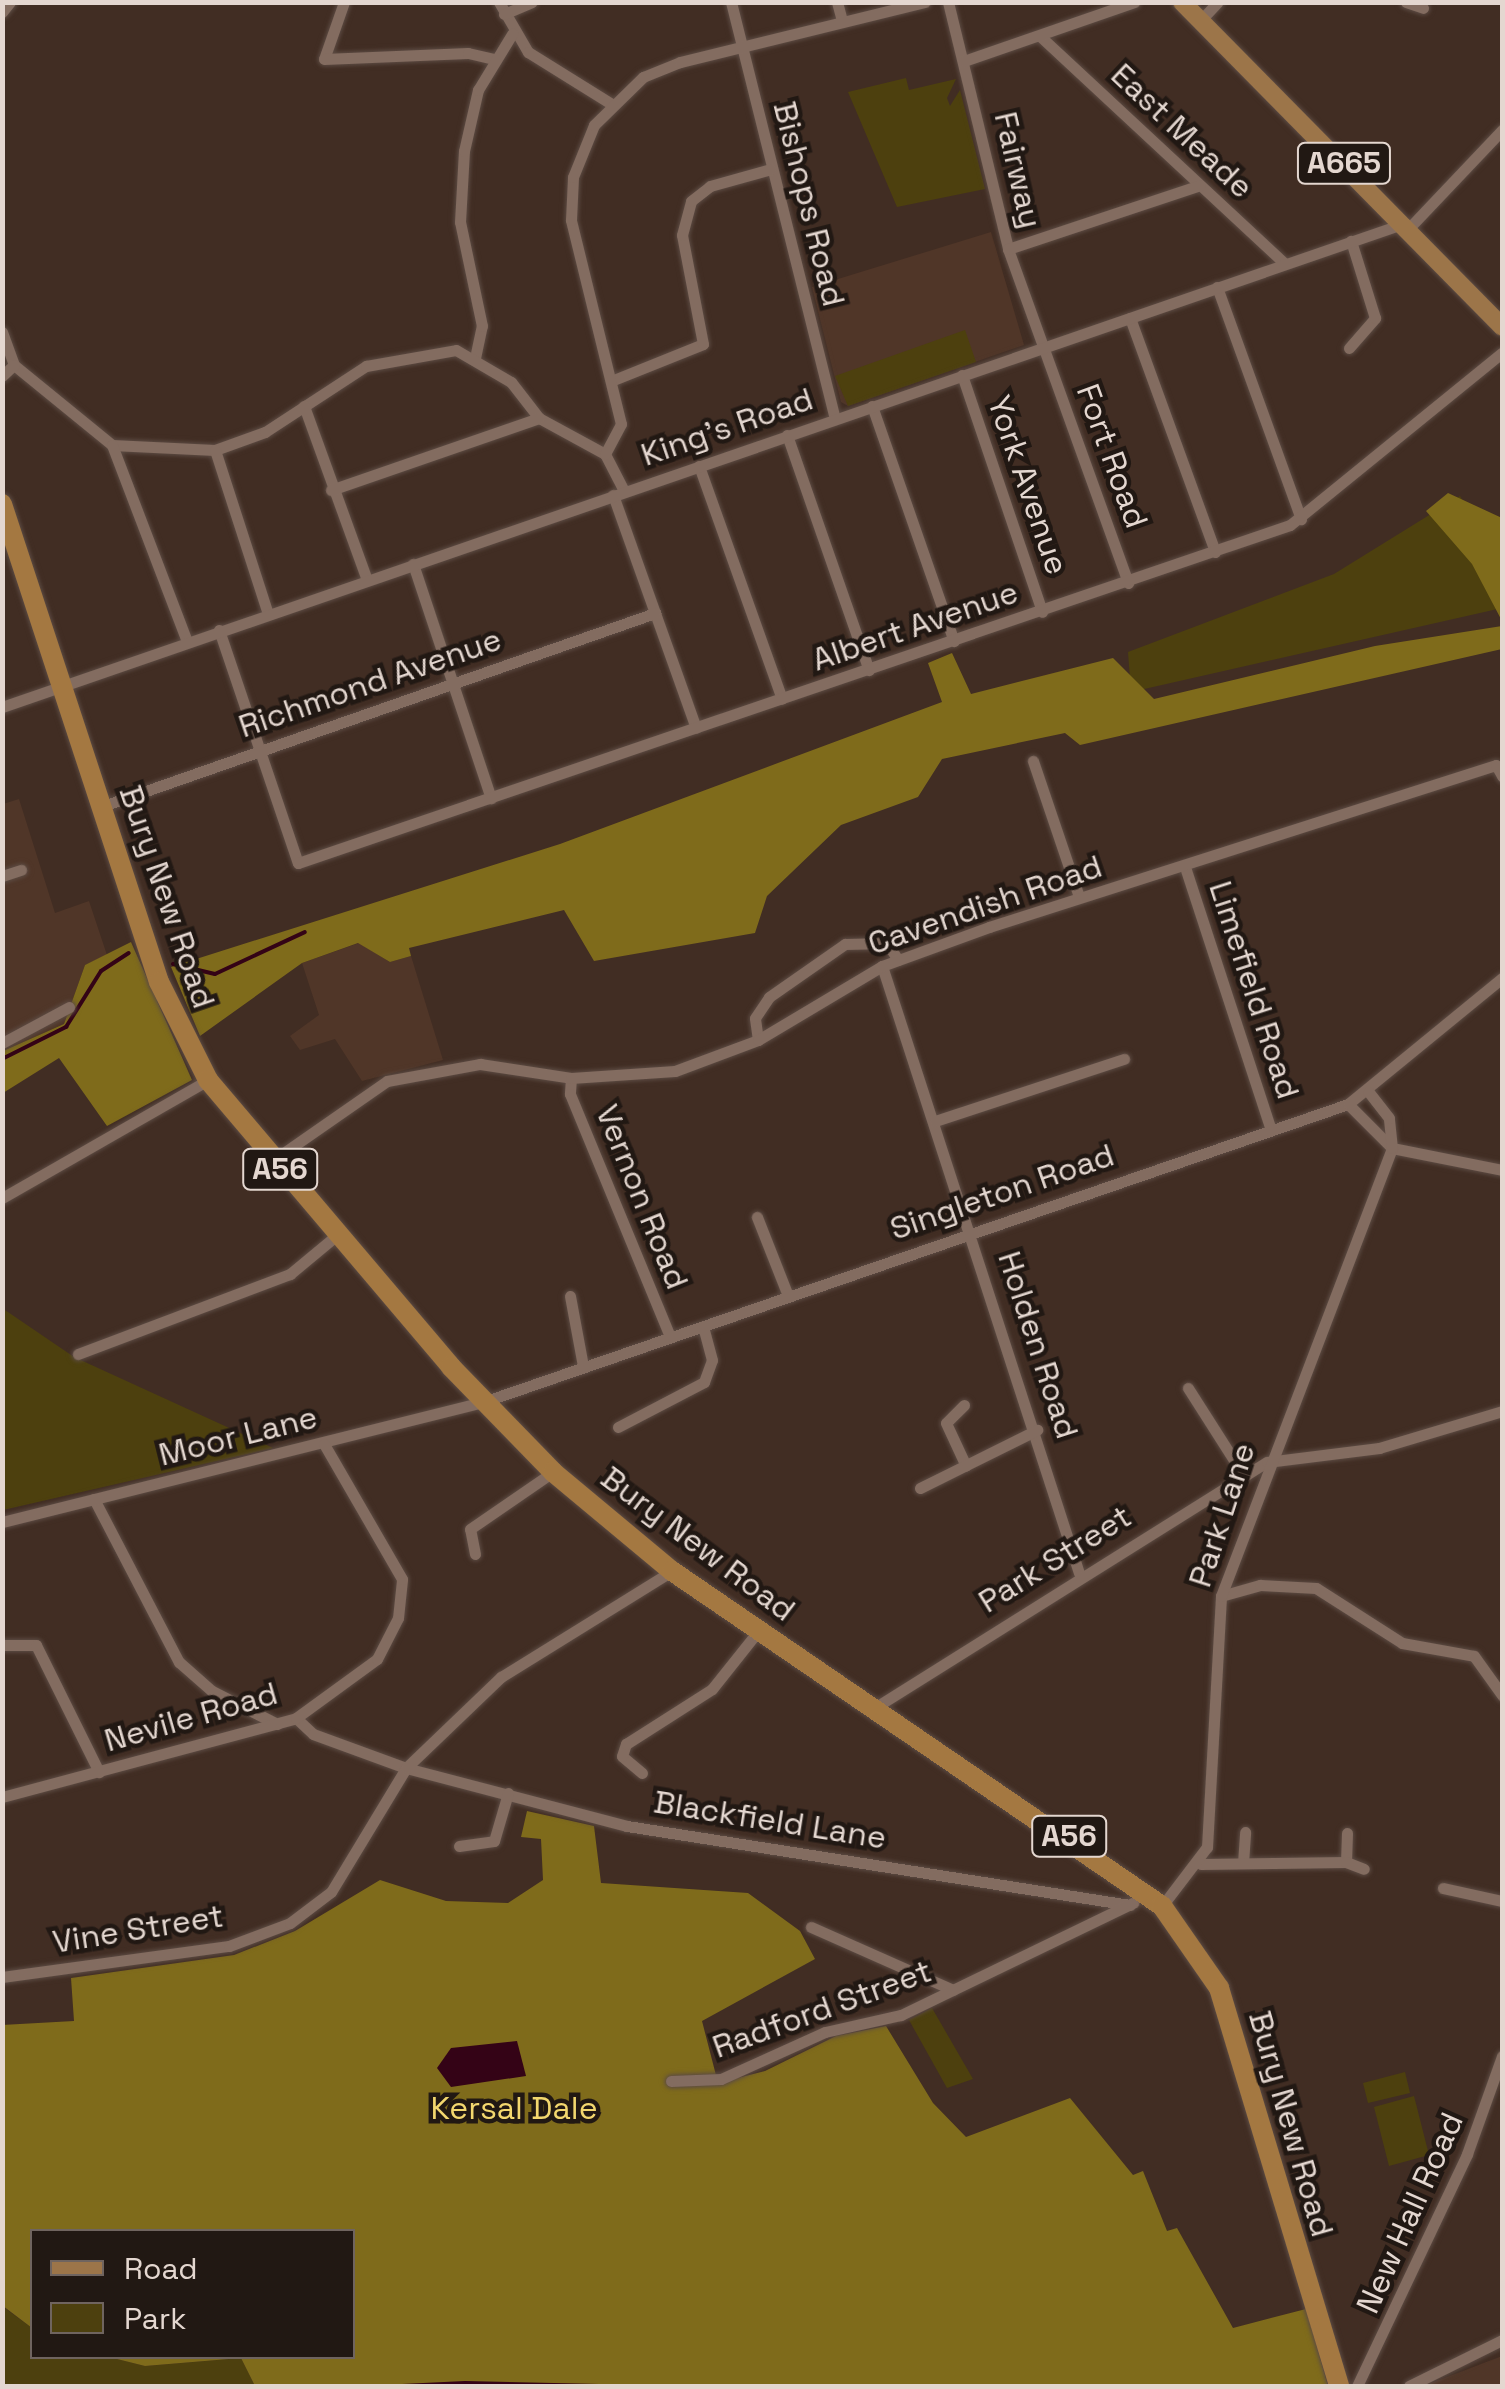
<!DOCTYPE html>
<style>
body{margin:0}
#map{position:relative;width:1505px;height:2389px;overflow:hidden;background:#412d23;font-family:"Space Grotesk",sans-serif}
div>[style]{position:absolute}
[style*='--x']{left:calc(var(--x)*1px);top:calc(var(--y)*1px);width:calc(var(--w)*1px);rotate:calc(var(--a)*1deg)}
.built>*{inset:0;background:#503628}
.green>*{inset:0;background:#4d400e}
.forest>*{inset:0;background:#7f6b1b}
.water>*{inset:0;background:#340316}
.stream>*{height:4px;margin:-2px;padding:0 2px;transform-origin:2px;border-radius:2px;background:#340316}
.roads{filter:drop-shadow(0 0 2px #5c4b43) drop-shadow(0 0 2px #5c4b43)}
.minor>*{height:11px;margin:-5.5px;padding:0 5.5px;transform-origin:5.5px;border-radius:5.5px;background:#836c60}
.primary>*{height:18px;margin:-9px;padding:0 9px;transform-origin:9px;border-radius:9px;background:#9c7549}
.trunk>*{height:20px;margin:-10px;padding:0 10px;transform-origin:10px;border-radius:10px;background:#a47841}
span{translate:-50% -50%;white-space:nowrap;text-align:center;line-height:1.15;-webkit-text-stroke:9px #211813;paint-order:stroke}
.shield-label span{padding:2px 8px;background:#211813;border:2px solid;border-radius:8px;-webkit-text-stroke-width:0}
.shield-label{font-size:30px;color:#e4d7d0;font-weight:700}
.street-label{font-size:32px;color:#e4d7d0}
.park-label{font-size:32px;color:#f3d76e}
.frame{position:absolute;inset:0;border:5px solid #e4d7d0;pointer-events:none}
.legend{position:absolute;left:30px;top:2229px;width:325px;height:130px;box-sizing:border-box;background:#211813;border:2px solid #6f645f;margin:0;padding:12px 18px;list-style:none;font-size:30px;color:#e4d7d0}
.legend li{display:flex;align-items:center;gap:20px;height:50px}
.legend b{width:50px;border:2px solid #6f645f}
</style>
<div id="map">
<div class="built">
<i style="clip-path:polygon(991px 232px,1024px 345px,848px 406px,841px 402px,812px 287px)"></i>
<i style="clip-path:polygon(19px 799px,55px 913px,89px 901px,107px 955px,85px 965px,64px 1024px,3px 1051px,3px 804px)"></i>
<i style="clip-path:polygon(359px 943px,390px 962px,411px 956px,443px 1060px,362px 1081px,335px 1039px,300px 1050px,290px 1036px,319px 1015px,302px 963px)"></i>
<i style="clip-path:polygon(1502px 2356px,1502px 2386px,1423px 2386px,1442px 2379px)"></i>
</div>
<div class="green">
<i style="clip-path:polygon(906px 78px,909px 90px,956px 79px,947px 98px,950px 106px,960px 90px,985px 189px,897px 207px,848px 92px)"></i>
<i style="clip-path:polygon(965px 330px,976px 362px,848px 406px,835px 376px)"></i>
<i style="clip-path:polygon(1460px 496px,1502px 568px,1502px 608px,1131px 692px,1128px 652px,1334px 574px)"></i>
<i style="clip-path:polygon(2px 1308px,74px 1357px,273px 1448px,3px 1510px)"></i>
<i style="clip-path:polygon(932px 2008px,973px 2079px,947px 2088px,909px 2020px)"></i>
<i style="clip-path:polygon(1405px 2072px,1410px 2093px,1368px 2103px,1363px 2083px)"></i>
<i style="clip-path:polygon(1414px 2096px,1429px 2155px,1389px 2166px,1374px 2107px)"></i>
<i style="clip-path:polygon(2px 2306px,32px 2328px,32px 2356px,109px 2357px,145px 2366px,241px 2358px,255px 2386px,3px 2386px)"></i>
</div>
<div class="forest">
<i style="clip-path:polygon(1448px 493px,1502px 518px,1502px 621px,1472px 564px,1426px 511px)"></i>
<i style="clip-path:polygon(1502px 626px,1502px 649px,1080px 745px,1065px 733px,942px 759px,918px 797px,841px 825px,767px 896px,755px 933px,594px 961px,564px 910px,409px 948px,411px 956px,390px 962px,358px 943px,302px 963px,200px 1036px,171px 967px,560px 844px,942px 702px,928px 663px,952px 653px,971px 694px,1113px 658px,1154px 699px,1375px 646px)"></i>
<i style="clip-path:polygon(131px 942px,192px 1080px,107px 1126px,59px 1058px,3px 1093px,3px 1051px,64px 1024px,85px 965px)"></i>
<i style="clip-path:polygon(527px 1811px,594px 1826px,601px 1883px,748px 1893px,800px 1931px,815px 1959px,702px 2021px,718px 2083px,765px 2071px,836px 2036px,886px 2026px,933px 2103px,966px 2137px,1070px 2098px,1133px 2175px,1143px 2171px,1167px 2231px,1177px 2228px,1233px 2328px,1306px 2309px,1328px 2386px,255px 2386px,241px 2358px,145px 2366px,109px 2357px,352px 2356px,352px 2232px,32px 2232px,32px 2328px,3px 2306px,2px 2025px,74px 2021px,71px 1978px,234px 1955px,295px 1931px,380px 1880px,446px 1901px,508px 1903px,543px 1880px,541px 1839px,521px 1837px)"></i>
</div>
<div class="water">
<i style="clip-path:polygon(517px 2041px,526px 2076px,451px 2087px,437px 2068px,451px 2048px)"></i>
<i style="clip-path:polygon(465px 2381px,599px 2384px,625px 2386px,360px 2386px)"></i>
</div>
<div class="stream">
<i style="--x:173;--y:964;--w:43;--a:13.4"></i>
<i style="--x:215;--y:974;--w:99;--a:-25"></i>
<i style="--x:2;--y:1059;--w:72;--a:-26.6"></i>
<i style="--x:66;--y:1027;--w:66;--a:-58"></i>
<i style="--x:101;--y:971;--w:33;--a:-33"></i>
</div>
<div class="roads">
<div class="minor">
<i style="--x:344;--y:2;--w:60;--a:109.3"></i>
<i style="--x:324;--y:59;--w:144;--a:-2.4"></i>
<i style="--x:468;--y:53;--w:26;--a:13"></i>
<i style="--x:499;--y:2;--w:58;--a:59.9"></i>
<i style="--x:528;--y:52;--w:97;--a:31.9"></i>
<i style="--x:731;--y:2;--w:430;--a:76"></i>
<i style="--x:837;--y:2;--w:20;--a:75"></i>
<i style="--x:948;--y:2;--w:254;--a:76.3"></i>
<i style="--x:1008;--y:249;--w:355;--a:70.2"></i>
<i style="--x:1406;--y:2;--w:18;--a:19"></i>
<i style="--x:2;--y:12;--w:13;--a:-51"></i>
<i style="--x:504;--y:14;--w:30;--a:-23"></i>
<i style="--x:1200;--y:21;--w:26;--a:-47"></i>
<i style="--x:1041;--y:37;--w:333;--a:42.9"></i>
<i style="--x:964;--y:61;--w:180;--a:-19.1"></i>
<i style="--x:1410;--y:227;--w:134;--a:-46.5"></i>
<i style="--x:1008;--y:249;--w:202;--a:-18.4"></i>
<i style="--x:1217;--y:287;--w:247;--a:70.1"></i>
<i style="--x:1130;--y:318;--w:249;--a:70"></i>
<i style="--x:2;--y:332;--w:35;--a:70"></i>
<i style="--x:1349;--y:348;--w:40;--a:-49"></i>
<i style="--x:1375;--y:318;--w:81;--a:-107.3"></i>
<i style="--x:475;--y:358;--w:33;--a:-78"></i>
<i style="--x:482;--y:326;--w:106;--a:-101.9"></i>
<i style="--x:460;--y:222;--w:71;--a:-86.8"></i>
<i style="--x:464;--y:151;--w:63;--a:-77.1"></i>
<i style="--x:478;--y:90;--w:66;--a:-58.7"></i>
<i style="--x:14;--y:365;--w:127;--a:39.2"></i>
<i style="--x:112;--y:445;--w:103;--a:2.8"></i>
<i style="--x:215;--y:450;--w:53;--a:-19.8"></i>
<i style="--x:265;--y:432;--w:121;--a:-33.2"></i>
<i style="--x:366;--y:366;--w:91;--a:-10.1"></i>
<i style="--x:456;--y:350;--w:64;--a:30.2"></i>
<i style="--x:511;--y:382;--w:46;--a:52.1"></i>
<i style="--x:539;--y:418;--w:75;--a:28.6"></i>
<i style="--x:605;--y:454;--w:42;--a:62.8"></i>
<i style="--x:962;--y:375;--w:250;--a:71.3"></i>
<i style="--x:2;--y:376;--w:16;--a:-43"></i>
<i style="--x:611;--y:381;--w:99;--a:-21.9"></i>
<i style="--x:703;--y:344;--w:111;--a:-100.9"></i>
<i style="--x:682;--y:235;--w:35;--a:-75"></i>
<i style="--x:691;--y:201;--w:24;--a:-38"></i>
<i style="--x:710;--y:186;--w:63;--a:-15.6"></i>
<i style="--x:304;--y:406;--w:185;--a:70.1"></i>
<i style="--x:872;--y:406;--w:249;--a:70.8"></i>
<i style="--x:787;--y:435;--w:249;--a:70.8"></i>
<i style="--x:112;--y:445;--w:210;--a:69.1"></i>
<i style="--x:215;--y:450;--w:172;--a:72.1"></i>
<i style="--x:605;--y:454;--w:34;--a:-62"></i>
<i style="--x:621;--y:424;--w:210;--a:-103.8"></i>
<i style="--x:571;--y:220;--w:43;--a:-87.3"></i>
<i style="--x:573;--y:177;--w:56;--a:-68"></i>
<i style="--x:594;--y:125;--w:69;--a:-44.4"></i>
<i style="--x:643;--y:77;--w:40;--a:-22"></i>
<i style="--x:680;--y:62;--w:252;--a:-13.8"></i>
<i style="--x:699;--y:466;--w:247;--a:70.4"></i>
<i style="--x:331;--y:490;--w:220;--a:-19.1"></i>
<i style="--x:613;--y:495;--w:247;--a:70.4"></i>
<i style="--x:413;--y:564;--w:247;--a:71.6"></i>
<i style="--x:219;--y:630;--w:246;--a:71.3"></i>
<i style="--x:298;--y:863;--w:1048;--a:-18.82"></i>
<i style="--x:1290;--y:525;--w:273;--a:-39.1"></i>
<i style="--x:2;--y:707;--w:1484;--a:-19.03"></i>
<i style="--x:1033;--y:761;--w:144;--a:71.3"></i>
<i style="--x:103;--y:806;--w:585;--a:-19.27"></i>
<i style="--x:1185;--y:867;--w:277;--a:71.9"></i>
<i style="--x:2;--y:876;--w:20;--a:-18"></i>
<i style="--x:882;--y:966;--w:638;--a:72.02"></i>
<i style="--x:758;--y:1040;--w:22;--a:-98"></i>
<i style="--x:755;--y:1018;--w:25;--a:-56"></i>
<i style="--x:769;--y:997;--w:93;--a:-34.9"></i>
<i style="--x:845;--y:944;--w:42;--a:-1.4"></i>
<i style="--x:887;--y:943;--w:20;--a:57"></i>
<i style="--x:2;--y:1043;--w:76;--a:-28.2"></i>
<i style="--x:571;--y:1078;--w:16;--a:94"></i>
<i style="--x:570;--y:1094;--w:263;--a:67.6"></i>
<i style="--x:1348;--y:1104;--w:62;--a:45"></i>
<i style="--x:1392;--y:1148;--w:112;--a:11.3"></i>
<i style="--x:935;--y:1121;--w:199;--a:-18.2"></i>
<i style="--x:272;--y:1161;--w:140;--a:-34.8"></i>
<i style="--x:387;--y:1081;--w:95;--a:-10.4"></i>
<i style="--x:480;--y:1064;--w:92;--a:8.7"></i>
<i style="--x:571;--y:1078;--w:104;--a:-3.9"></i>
<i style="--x:675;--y:1071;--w:89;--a:-20.5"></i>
<i style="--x:758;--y:1040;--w:144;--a:-30.8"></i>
<i style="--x:882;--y:966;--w:114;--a:-20"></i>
<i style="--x:989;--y:927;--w:532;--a:-17.72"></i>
<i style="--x:1496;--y:765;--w:13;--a:61"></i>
<i style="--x:2;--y:1198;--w:237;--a:-29.8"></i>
<i style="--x:757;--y:1217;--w:82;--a:68.5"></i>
<i style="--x:570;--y:1296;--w:71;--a:79.5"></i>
<i style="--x:78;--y:1354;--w:227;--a:-20.7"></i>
<i style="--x:290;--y:1274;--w:61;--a:-39.7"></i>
<i style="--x:1188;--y:1388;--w:104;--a:57.5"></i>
<i style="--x:964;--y:1405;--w:25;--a:135"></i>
<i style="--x:946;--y:1423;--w:47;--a:65.1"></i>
<i style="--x:618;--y:1427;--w:97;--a:-27.6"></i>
<i style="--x:704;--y:1382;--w:23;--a:-70"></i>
<i style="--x:712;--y:1360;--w:35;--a:-105"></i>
<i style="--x:920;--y:1488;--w:131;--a:-26.4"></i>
<i style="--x:94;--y:1499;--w:184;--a:62.5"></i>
<i style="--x:179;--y:1662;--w:44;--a:41.3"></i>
<i style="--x:212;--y:1691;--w:73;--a:26.9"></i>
<i style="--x:2;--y:1522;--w:499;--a:-14"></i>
<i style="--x:486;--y:1401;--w:912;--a:-19.01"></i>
<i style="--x:1348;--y:1104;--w:199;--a:-39.3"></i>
<i style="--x:475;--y:1554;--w:25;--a:-101"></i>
<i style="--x:470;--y:1529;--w:101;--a:-34.5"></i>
<i style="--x:1221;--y:1596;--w:41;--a:-15.8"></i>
<i style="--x:1260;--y:1585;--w:56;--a:3.1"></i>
<i style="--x:1316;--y:1588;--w:102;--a:32.6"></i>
<i style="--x:1402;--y:1643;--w:73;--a:10.2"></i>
<i style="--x:1474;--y:1656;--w:48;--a:54.3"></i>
<i style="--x:2;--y:1645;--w:34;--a:0"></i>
<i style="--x:36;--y:1645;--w:142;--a:63.6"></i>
<i style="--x:876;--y:1707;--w:461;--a:-32.1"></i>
<i style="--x:1267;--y:1462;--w:113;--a:-7.1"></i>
<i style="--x:1379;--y:1448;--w:128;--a:-16.7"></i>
<i style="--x:296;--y:1718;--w:23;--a:43"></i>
<i style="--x:313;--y:1734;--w:99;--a:20.1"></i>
<i style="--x:406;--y:1768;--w:228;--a:14.7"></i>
<i style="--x:627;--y:1826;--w:509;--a:8.93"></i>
<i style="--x:642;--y:1773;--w:26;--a:-140"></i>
<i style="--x:622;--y:1756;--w:13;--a:-72"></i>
<i style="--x:626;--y:1744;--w:102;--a:-32.6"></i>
<i style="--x:712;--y:1689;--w:75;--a:-51.5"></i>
<i style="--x:2;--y:1797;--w:304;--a:-15"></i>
<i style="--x:296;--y:1718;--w:100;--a:-36.1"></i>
<i style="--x:377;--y:1659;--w:46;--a:-62.9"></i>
<i style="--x:398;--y:1618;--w:39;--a:-84"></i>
<i style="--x:402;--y:1579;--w:156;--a:-120"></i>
<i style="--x:459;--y:1846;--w:35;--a:-8"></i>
<i style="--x:494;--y:1841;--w:50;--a:-73.7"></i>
<i style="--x:1346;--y:1862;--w:29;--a:-88"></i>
<i style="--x:1243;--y:1863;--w:31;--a:-86"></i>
<i style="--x:1201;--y:1864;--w:145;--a:-0.8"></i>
<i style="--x:1346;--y:1862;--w:19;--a:21"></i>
<i style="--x:1443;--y:1888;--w:60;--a:12.4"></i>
<i style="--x:1162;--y:1906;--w:74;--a:-52.7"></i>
<i style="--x:1207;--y:1847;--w:251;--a:-86.8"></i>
<i style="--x:1221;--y:1596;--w:480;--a:-69.1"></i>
<i style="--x:1392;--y:1148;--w:30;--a:-96"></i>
<i style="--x:1389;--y:1118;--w:33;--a:-128"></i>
<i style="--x:811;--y:1927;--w:155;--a:23.9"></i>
<i style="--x:2;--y:1977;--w:229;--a:-7.8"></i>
<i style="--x:229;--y:1946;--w:65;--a:-20.7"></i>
<i style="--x:290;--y:1923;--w:51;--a:-37.1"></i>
<i style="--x:331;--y:1892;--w:145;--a:-58.8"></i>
<i style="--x:406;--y:1768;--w:132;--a:-43.8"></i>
<i style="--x:501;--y:1677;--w:201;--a:-31.8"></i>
<i style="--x:671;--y:2081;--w:50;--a:-2.3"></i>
<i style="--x:721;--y:2079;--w:114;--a:-24.3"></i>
<i style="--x:825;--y:2032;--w:78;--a:-12.6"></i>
<i style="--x:901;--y:2015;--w:258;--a:-25.8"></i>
<i style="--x:1357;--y:2386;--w:257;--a:-64.6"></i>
<i style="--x:1467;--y:2154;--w:104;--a:-70.3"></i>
<i style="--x:1409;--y:2386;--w:104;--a:-26.3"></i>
</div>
<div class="primary">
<i style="--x:1182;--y:2;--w:456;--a:45.4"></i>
</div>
<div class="trunk">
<i style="--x:2;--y:504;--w:503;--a:71.82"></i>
<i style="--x:159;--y:982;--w:110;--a:63.4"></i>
<i style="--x:208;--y:1080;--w:376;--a:49.7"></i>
<i style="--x:451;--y:1367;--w:146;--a:45.8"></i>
<i style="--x:553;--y:1472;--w:155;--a:39.8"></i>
<i style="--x:672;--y:1571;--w:594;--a:34.36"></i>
<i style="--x:1162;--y:1906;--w:100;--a:55.2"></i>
<i style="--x:1219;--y:1988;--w:416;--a:73.2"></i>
</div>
</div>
<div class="shield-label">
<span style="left:1344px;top:163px">A665</span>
<span style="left:280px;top:1169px">A56</span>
<span style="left:1069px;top:1836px">A56</span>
</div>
<div class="street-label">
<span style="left:1182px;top:131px;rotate:43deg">East Meade</span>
<span style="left:1018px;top:170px;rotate:77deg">Fairway</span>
<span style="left:809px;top:204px;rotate:76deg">Bishops Road</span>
<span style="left:727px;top:427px;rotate:-19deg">King's Road</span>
<span style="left:1112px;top:456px;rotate:70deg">Fort Road</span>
<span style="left:1028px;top:485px;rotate:71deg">York Avenue</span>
<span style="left:915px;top:626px;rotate:-19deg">Albert Avenue</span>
<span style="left:370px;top:683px;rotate:-19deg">Richmond Avenue</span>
<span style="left:167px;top:897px;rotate:71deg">Bury New Road</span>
<span style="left:985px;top:905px;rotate:-19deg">Cavendish Road</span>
<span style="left:1254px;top:990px;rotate:72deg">Limefield Road</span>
<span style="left:1002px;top:1192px;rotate:-19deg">Singleton Road</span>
<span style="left:642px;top:1197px;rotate:68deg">Vernon Road</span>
<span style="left:1038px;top:1345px;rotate:72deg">Holden Road</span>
<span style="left:238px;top:1436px;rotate:-14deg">Moor Lane</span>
<span style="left:1222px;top:1515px;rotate:-72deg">Park Lane</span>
<span style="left:698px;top:1544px;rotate:37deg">Bury New Road</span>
<span style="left:1055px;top:1559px;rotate:-32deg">Park Street</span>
<span style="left:191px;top:1717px;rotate:-16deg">Nevile Road</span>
<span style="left:770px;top:1820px;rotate:9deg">Blackfield Lane</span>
<span style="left:138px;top:1929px;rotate:-9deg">Vine Street</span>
<span style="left:822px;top:2009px;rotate:-20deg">Radford Street</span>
<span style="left:1291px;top:2124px;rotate:74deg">Bury New Road</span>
<span style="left:1410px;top:2213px;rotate:-66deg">New Hall Road</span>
</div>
<div class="park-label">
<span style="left:514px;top:2108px">Kersal Dale</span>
</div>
<div class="frame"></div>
<ul class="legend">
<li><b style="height:12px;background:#9c7549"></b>Road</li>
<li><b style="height:28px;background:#4d400e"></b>Park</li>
</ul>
</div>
